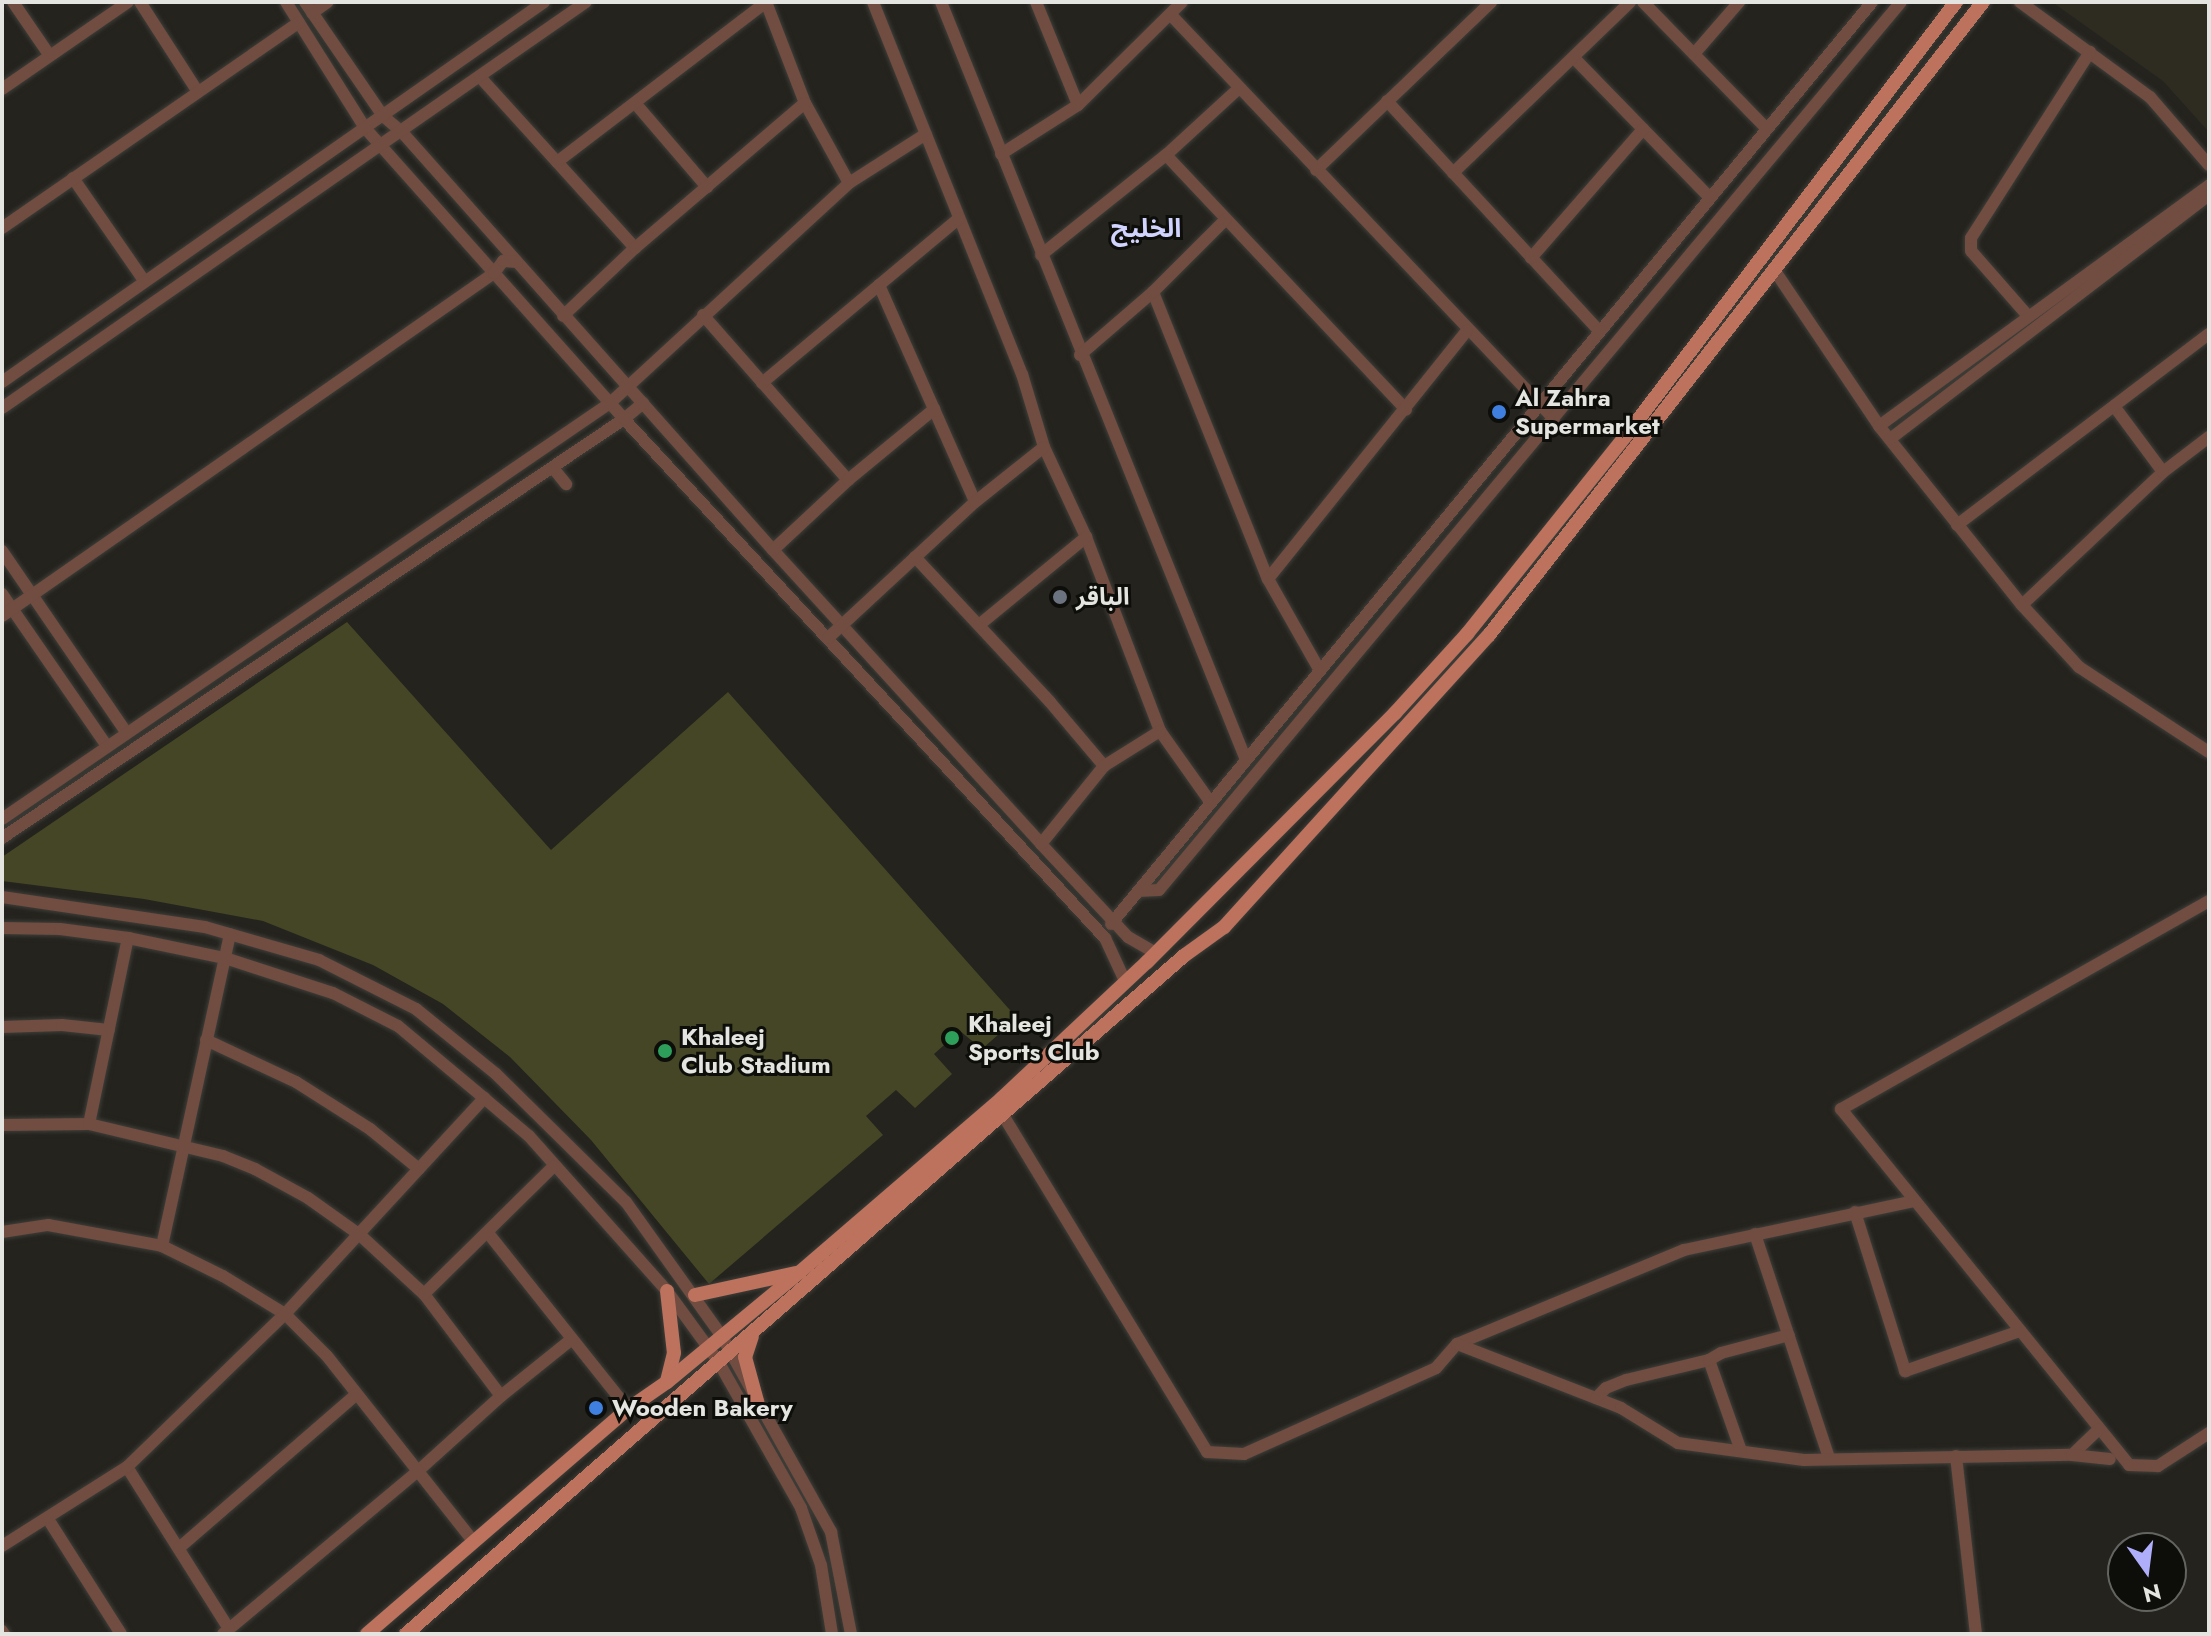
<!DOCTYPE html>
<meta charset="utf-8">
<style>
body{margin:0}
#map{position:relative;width:2211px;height:1636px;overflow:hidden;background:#24231e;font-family:Jost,"Noto Sans Arabic",sans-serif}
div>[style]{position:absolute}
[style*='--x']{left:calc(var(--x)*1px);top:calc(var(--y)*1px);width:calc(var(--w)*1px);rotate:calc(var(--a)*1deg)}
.built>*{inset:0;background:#2e2c21}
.green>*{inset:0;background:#444625}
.roads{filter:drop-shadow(0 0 2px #3f3e39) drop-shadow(0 0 2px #3f3e39)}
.minor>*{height:12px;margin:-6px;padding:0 6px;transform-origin:6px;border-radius:6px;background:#704c41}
.major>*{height:14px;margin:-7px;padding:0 7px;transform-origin:7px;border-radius:7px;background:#bd725d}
.dots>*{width:22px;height:22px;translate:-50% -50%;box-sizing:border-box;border:4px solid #0d0d0a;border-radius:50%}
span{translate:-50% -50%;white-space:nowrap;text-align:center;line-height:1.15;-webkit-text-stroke:6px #0d0d0a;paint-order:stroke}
.poi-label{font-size:24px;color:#e4e4e0;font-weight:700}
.left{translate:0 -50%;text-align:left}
.neighbourhood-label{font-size:26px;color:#d1d3ff;font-weight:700}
.frame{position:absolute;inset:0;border:4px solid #e4e4e0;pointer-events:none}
.north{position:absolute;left:2107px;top:1532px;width:80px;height:80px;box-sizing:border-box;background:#0d0d0a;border:2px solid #636360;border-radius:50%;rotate:166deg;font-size:22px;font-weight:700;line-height:32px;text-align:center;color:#e4e4e0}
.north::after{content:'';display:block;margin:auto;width:28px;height:36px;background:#aeaefb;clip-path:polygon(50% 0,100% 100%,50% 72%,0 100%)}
</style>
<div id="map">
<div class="built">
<i style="clip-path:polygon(2052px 2px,2209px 2px,2209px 132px,2163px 81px)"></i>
</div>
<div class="green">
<i style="clip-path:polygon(347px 622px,551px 850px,728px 692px,1017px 1018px,982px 1049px,960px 1031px,934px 1054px,952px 1074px,915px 1108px,896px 1090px,866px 1116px,883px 1135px,709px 1284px,591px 1140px,510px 1057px,443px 1004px,373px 965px,263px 921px,144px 899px,2px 881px,2px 857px)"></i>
</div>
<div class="roads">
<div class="minor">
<i style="--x:13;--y:2;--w:65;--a:55.6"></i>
<i style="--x:140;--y:2;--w:107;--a:57.2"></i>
<i style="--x:286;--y:2;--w:149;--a:57.9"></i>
<i style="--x:365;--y:128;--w:390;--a:48.3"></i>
<i style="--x:624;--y:419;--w:708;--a:47.18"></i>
<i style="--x:1105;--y:938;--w:47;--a:65.1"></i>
<i style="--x:305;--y:2;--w:138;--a:55.6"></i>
<i style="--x:383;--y:116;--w:23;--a:40"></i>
<i style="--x:401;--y:131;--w:560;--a:48.4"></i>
<i style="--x:773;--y:550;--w:398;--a:47.6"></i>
<i style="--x:1041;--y:844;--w:127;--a:46.9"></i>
<i style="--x:1128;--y:937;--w:32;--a:30"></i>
<i style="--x:766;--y:2;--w:108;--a:68.9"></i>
<i style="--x:805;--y:103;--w:91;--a:61.2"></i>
<i style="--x:873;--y:2;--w:401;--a:68.2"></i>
<i style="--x:1022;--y:374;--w:76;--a:73.2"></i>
<i style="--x:1044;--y:447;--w:99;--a:65"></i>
<i style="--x:1086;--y:537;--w:208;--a:69.1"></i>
<i style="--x:1160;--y:731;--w:88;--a:54.7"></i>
<i style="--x:941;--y:2;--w:817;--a:68.08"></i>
<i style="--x:1036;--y:2;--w:111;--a:67.8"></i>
<i style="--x:1643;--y:2;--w:177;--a:45.7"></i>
<i style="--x:2020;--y:2;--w:161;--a:36.2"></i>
<i style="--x:2150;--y:97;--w:90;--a:49.1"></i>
<i style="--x:312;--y:13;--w:19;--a:-35"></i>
<i style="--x:1170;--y:14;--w:558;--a:46.52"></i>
<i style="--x:1694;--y:54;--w:69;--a:-49.1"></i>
<i style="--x:1574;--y:58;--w:195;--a:45.8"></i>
<i style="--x:480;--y:77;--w:231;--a:47.8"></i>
<i style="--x:2;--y:89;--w:153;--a:-34.6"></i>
<i style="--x:1387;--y:101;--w:314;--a:47.3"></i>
<i style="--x:635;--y:103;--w:111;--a:49.4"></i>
<i style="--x:1001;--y:154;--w:91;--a:-32.5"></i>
<i style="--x:1078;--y:105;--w:146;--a:-44.7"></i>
<i style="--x:1166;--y:155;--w:350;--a:46.7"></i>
<i style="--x:557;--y:162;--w:263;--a:-37.4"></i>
<i style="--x:1316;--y:170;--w:243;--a:-43.8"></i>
<i style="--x:1453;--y:173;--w:246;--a:-44"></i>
<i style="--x:73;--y:178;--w:126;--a:55.3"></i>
<i style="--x:2;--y:228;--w:361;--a:-34.7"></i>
<i style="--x:1041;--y:255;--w:160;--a:-38.7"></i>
<i style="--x:1166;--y:155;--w:99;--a:-42.5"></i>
<i style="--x:1531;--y:258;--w:171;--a:-49"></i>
<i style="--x:1775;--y:271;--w:187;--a:56.1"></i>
<i style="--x:1879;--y:426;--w:229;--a:51.4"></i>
<i style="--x:2022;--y:605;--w:194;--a:-43.3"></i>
<i style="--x:2163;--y:472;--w:58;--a:-37.3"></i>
<i style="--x:879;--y:285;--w:237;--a:66.1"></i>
<i style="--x:1153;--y:292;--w:309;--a:68.2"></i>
<i style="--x:1268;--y:579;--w:103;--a:60.5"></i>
<i style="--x:703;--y:315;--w:220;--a:48.7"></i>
<i style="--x:563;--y:316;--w:99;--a:-43.4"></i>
<i style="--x:635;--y:248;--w:223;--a:-40.5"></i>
<i style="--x:2028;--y:316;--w:86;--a:-131.2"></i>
<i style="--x:1971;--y:251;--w:13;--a:-90"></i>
<i style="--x:1971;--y:238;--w:221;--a:-57.4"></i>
<i style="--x:1080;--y:355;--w:96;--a:-40.8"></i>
<i style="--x:1153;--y:292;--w:103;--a:-45"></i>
<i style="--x:2;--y:382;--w:662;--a:-35.03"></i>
<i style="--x:762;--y:383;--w:257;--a:-39.9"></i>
<i style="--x:2114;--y:406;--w:82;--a:53.4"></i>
<i style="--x:2;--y:408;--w:711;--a:-34.81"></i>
<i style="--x:1879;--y:426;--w:409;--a:-36.1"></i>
<i style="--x:1890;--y:439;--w:402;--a:-37.4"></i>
<i style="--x:553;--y:468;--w:21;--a:51"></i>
<i style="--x:1957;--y:525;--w:316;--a:-37.2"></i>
<i style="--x:773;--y:550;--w:103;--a:-43"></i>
<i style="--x:848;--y:480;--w:112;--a:-39.5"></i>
<i style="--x:2;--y:551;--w:219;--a:55.6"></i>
<i style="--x:915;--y:557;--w:198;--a:47"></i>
<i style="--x:1050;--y:702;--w:84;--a:49.8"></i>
<i style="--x:1268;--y:579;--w:318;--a:-51.3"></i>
<i style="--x:2;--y:594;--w:183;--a:55.4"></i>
<i style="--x:2022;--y:605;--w:84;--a:47.4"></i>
<i style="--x:2079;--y:667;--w:155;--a:33.2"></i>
<i style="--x:2;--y:616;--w:600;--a:-34.88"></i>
<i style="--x:494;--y:273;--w:15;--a:-53"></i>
<i style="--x:503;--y:261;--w:14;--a:4"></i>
<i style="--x:979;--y:625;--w:139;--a:-39.4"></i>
<i style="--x:828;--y:638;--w:200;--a:-42.8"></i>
<i style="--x:975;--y:502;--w:88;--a:-38.6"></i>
<i style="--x:2;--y:819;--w:737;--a:-34.38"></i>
<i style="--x:610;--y:403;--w:325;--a:-42.6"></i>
<i style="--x:849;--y:183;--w:91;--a:-32.5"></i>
<i style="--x:2;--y:838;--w:750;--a:-33.97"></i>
<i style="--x:624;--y:419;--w:25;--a:-40"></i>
<i style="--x:1041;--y:844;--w:100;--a:-51.1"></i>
<i style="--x:1104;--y:766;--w:66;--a:-32"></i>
<i style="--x:1138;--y:891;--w:21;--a:-3"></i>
<i style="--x:1159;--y:890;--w:1157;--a:-50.12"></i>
<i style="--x:2;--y:897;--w:205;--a:8.4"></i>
<i style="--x:205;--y:927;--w:119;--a:16.1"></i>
<i style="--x:319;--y:960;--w:109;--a:26.8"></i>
<i style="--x:416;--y:1009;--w:103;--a:39.1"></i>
<i style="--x:496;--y:1074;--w:182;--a:44.6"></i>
<i style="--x:626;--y:1202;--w:163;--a:54.5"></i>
<i style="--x:721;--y:1335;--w:226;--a:60.8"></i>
<i style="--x:831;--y:1532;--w:104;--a:78.9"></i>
<i style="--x:2209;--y:901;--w:423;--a:150.5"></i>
<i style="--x:1841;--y:1109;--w:458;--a:51"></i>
<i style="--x:2129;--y:1465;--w:29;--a:2"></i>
<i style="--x:2158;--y:1466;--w:61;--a:-32.9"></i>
<i style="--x:1111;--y:924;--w:1195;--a:-50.46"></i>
<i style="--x:2;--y:928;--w:58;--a:1"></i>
<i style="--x:60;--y:929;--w:69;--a:7.5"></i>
<i style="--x:128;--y:938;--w:99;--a:11.7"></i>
<i style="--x:225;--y:958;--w:114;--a:18"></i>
<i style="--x:333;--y:993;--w:73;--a:26.9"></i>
<i style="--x:398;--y:1026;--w:112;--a:39.9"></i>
<i style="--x:484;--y:1098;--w:59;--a:40.2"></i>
<i style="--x:529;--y:1136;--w:208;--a:48.3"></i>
<i style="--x:667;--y:1291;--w:87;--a:53.9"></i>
<i style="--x:718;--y:1361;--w:169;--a:60.5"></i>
<i style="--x:801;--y:1508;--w:60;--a:70.7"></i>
<i style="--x:821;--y:1565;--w:70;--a:80.9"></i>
<i style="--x:2;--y:1027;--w:60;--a:-1.9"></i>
<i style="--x:62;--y:1025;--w:47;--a:6.1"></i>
<i style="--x:206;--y:1040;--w:99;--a:25"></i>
<i style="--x:296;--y:1082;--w:88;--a:32.4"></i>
<i style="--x:370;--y:1129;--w:63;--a:39.2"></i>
<i style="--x:1003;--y:1115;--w:394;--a:58.8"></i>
<i style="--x:1207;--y:1452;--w:37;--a:3"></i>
<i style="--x:1244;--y:1454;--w:210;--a:-24.1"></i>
<i style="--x:1436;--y:1368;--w:32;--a:-49"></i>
<i style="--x:1457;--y:1344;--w:246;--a:-22.5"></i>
<i style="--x:1684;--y:1250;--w:236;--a:-12"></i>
<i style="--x:89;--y:1124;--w:190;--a:-78.2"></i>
<i style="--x:2;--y:1125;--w:87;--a:-0.7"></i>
<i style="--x:89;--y:1124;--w:138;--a:13.4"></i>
<i style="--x:223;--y:1156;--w:35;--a:22"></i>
<i style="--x:255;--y:1169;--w:60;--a:28.7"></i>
<i style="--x:308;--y:1198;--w:64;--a:35.4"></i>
<i style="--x:360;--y:1235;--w:87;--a:42.7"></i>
<i style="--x:424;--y:1294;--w:128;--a:53"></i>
<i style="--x:501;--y:1396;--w:112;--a:137.9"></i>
<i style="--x:418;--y:1471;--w:254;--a:140.1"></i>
<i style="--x:1855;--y:1212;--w:167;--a:72.5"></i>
<i style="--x:1905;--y:1371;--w:122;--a:-19.2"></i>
<i style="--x:2;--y:1232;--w:47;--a:-8.7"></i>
<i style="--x:48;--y:1225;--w:116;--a:10.4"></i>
<i style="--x:162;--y:1246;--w:68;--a:26.2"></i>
<i style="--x:223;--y:1276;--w:73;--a:31.5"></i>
<i style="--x:285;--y:1314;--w:59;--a:45"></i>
<i style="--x:327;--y:1356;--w:237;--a:51.7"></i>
<i style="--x:488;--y:1233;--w:225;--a:51.5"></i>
<i style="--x:1755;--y:1234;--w:236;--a:71.7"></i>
<i style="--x:162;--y:1246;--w:319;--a:-77.7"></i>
<i style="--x:424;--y:1294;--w:182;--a:-44.6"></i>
<i style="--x:1457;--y:1344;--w:176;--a:21.3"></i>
<i style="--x:1621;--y:1408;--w:67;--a:31.6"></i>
<i style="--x:1678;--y:1443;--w:127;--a:7.7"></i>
<i style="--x:1804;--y:1460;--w:268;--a:-1.1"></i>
<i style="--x:2072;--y:1455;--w:37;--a:-44"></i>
<i style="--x:1709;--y:1360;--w:96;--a:70.6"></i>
<i style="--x:501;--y:1396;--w:91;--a:-38.8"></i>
<i style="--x:1596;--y:1398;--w:14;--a:-45"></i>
<i style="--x:1606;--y:1388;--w:22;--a:-22"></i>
<i style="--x:1626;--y:1380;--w:85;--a:-13.5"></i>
<i style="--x:1709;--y:1360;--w:14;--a:-30"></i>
<i style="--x:1721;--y:1353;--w:70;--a:-14.8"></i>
<i style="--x:2072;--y:1455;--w:38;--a:6"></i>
<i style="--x:1956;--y:1456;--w:179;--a:83.6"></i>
<i style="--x:127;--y:1467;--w:191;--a:57.8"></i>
<i style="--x:48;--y:1519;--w:136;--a:57.6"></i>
<i style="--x:2;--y:1546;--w:148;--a:-32.3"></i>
<i style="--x:127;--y:1467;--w:220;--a:-44.1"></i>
<i style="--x:285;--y:1314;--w:294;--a:-47.3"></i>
<i style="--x:179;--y:1548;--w:235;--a:-40.9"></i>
<i style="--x:2;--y:1631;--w:4;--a:56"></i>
</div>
<div class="major">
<i style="--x:667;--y:1291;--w:62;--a:83.6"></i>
<i style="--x:674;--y:1353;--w:29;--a:104"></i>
<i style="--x:695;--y:1295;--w:103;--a:-12.3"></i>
<i style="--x:752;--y:1336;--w:22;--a:108"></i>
<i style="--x:745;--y:1357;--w:46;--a:74.7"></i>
<i style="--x:367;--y:1634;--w:345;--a:-40.8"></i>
<i style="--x:628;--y:1409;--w:47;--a:-34.7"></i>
<i style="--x:667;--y:1382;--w:173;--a:-39.6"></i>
<i style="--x:800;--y:1272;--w:267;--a:-40.7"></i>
<i style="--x:1002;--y:1098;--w:199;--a:-43.2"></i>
<i style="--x:1147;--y:962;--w:351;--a:-45.1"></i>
<i style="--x:1395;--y:713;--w:107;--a:-47.7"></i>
<i style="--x:1467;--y:634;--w:258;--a:-51.3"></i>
<i style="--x:1628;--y:433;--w:542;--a:-52.73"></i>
<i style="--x:406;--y:1634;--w:1033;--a:-41.08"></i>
<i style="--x:1185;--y:955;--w:48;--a:-35.7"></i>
<i style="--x:1224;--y:927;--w:394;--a:-47.8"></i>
<i style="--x:1489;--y:635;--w:803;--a:-52.03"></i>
</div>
</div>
<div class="dots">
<i style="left:1499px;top:412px;background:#3f7fe0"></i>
<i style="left:1060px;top:597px;background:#6b7280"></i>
<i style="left:952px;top:1038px;background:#2e9e5b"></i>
<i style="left:665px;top:1051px;background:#2e9e5b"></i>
<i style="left:596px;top:1408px;background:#3f7fe0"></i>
</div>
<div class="poi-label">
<span class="left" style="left:1515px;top:412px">Al Zahra<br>Supermarket</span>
<span class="left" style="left:1076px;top:597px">الباقر</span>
<span class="left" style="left:968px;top:1038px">Khaleej<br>Sports Club</span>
<span class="left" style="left:681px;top:1051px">Khaleej<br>Club Stadium</span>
<span class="left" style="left:612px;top:1408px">Wooden Bakery</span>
</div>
<div class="neighbourhood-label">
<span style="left:1146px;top:229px">الخليج</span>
</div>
<div class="frame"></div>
<div class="north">N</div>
</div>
